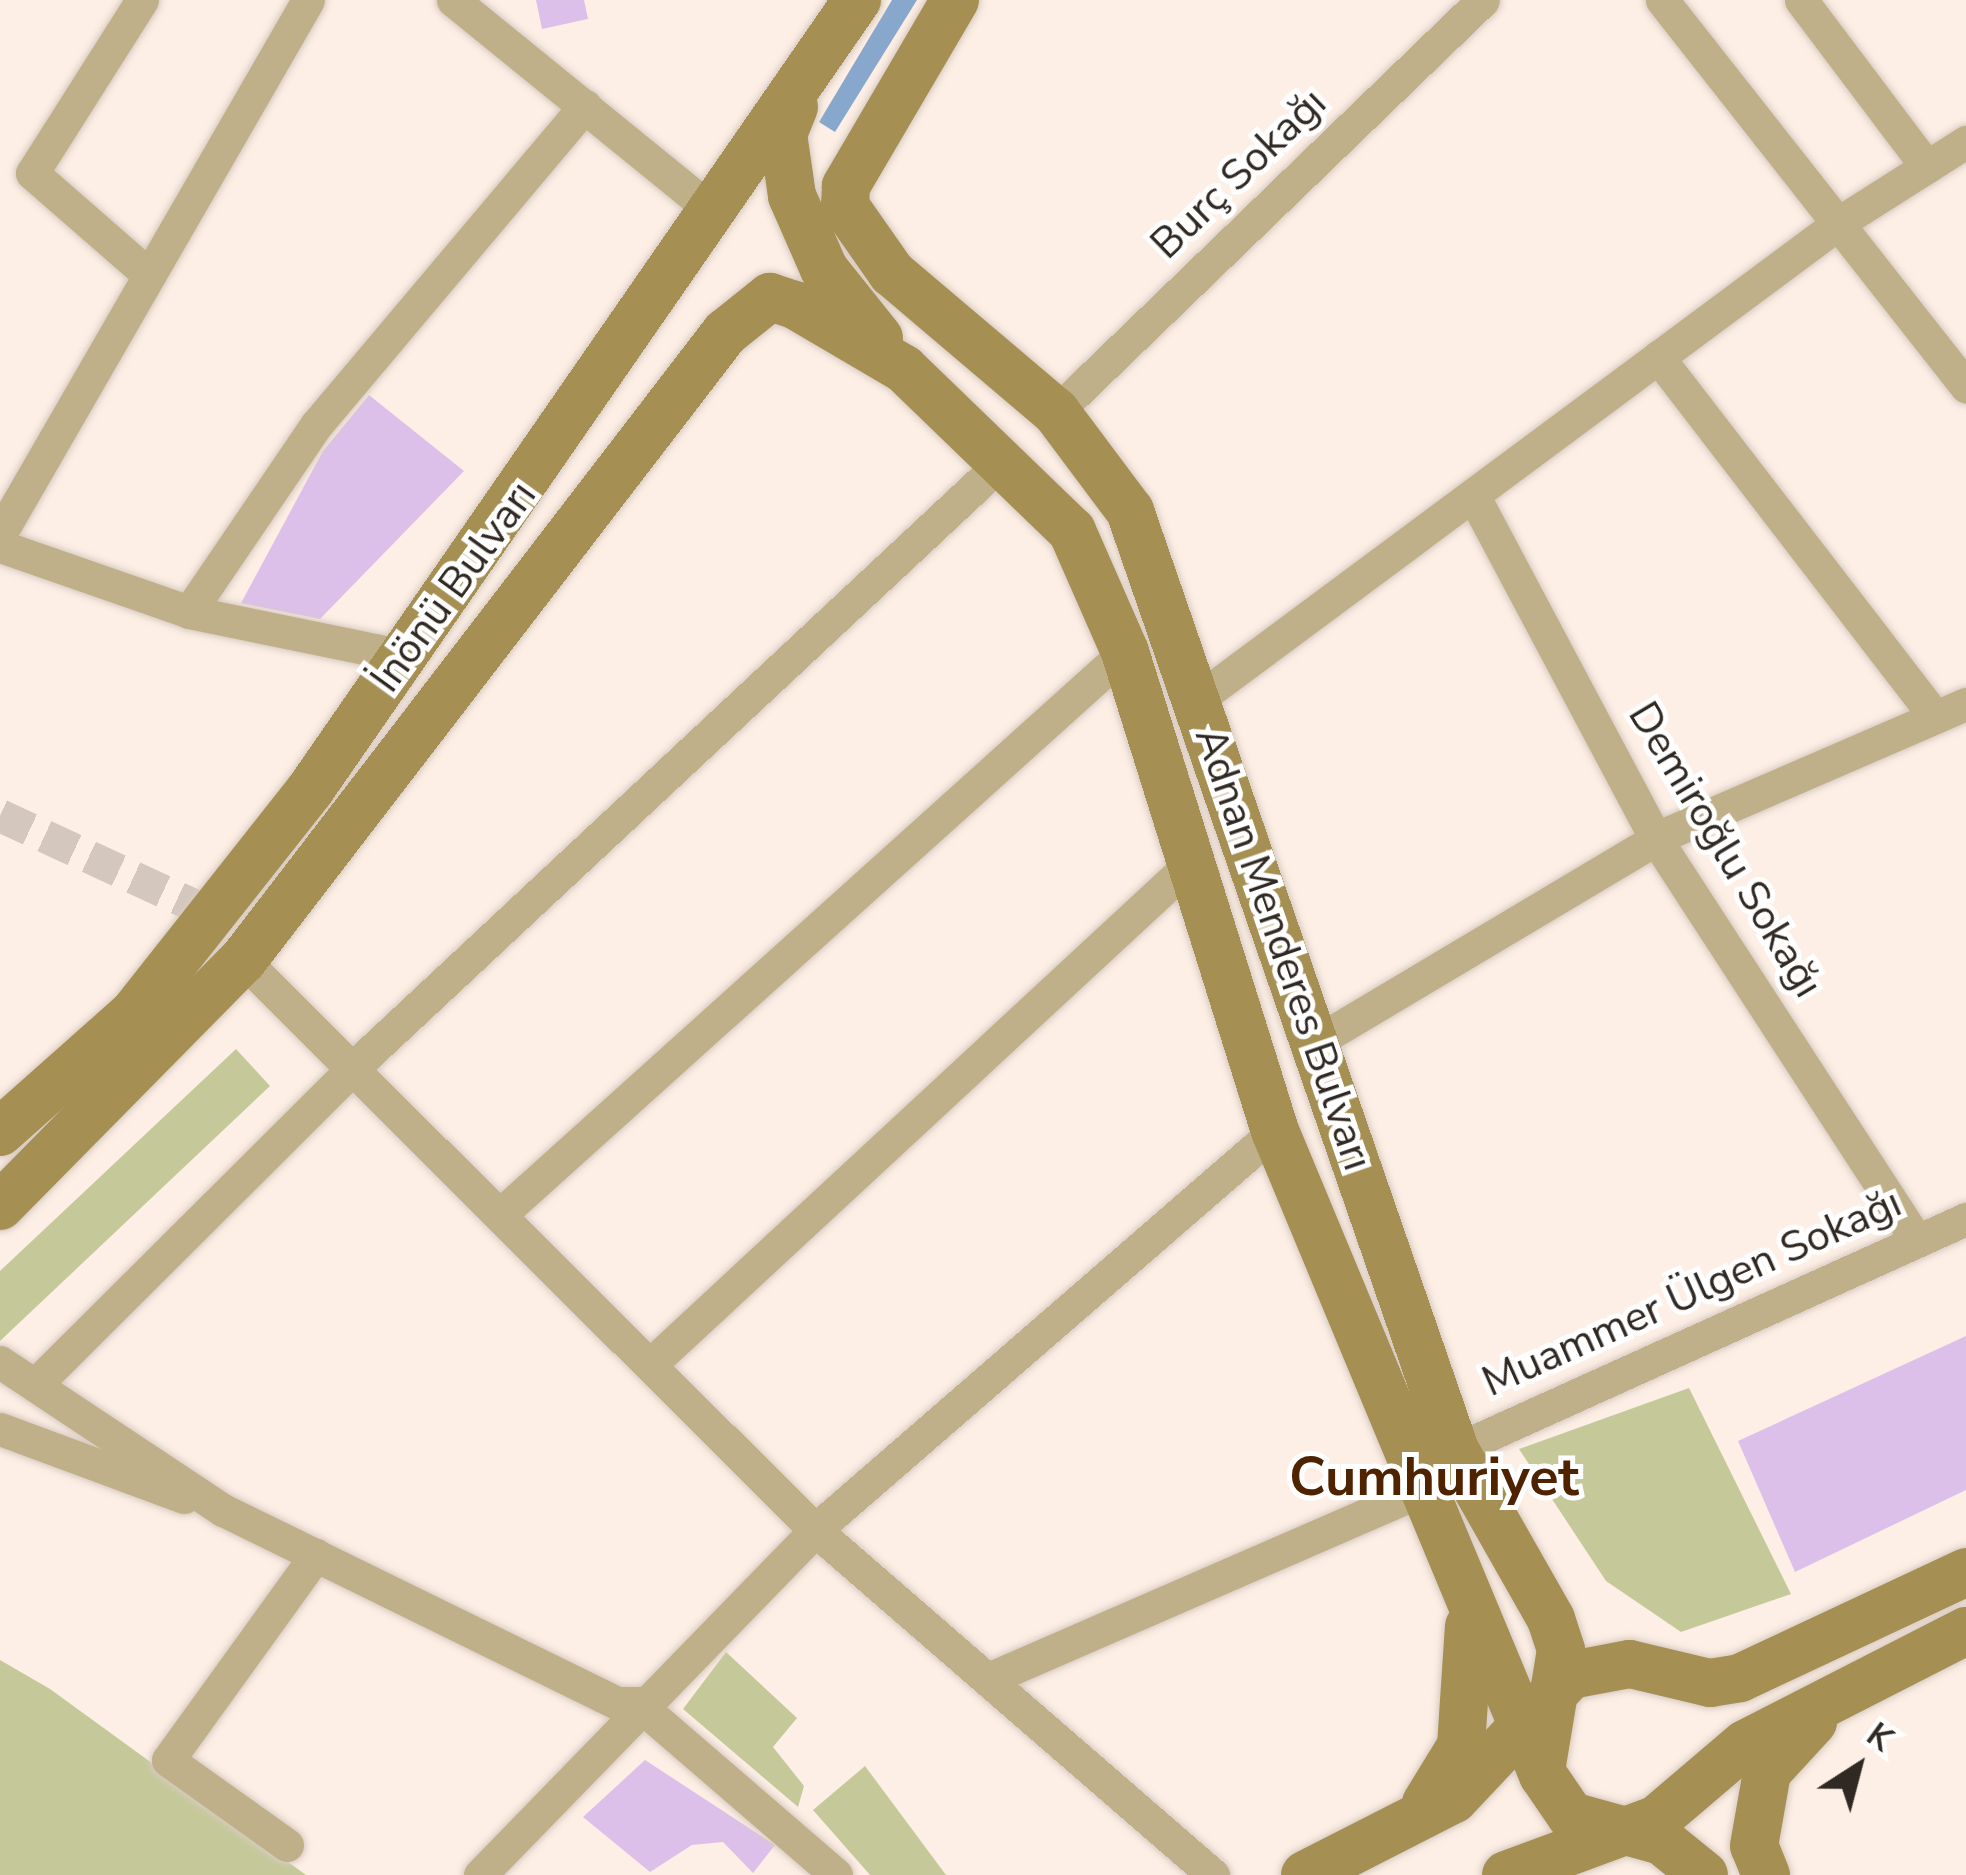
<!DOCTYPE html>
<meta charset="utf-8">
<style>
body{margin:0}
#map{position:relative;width:1966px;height:1875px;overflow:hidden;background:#fdefe5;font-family:"Nunito Sans",sans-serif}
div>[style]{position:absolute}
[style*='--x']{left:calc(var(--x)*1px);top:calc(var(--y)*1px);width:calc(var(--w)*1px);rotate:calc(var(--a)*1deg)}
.green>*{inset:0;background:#c5c99a}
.water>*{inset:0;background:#88a7cc}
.building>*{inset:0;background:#dcc0e9}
.street-tunnel>*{height:33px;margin-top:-16.5px;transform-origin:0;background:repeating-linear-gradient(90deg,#d4c7be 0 33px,transparent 0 49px)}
.roads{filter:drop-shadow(0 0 3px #d8cbc2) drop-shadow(0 0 3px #d8cbc2)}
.street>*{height:33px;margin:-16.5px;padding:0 16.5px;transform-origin:16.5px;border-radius:16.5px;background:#bfb089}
.secondary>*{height:48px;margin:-24px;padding:0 24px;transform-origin:24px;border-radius:24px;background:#a58f52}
span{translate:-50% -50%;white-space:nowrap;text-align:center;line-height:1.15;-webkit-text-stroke:10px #fff;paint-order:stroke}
.street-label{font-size:42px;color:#302822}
.district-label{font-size:54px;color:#4f2200;font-weight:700}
.north{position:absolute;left:1798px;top:1707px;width:120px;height:120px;-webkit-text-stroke:9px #fff;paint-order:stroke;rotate:36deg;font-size:33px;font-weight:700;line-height:48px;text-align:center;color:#302822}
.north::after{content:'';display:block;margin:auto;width:42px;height:54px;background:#302822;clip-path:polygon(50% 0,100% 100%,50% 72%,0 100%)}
</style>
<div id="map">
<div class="green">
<i style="clip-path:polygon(236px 1049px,270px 1086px,0 1341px,0 1271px)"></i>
<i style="clip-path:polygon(1689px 1388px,1791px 1594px,1681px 1632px,1606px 1581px,1519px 1449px)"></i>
<i style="clip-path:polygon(726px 1652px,797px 1718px,773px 1747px,804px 1786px,798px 1807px,683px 1709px)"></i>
<i style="clip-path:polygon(0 1660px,50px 1689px,306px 1875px,0 1875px)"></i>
<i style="clip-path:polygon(865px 1766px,946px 1875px,870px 1875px,813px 1810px)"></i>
</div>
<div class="water">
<i style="clip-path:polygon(892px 0,917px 0,835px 132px,819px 122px)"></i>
</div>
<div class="building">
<i style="clip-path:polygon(536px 0,584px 0,588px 19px,542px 29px)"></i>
<i style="clip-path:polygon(369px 395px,464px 471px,320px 619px,241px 603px,323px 451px)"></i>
<i style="clip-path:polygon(1966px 1336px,1966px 1490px,1795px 1572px,1738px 1441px)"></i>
<i style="clip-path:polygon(645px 1760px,775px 1845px,753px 1873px,723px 1842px,692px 1845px,650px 1872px,583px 1817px)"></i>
</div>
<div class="street-tunnel">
<i style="--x:0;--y:815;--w:235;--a:24.9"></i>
</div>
<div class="roads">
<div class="street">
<i style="--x:142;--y:0;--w:205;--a:122.4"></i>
<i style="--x:32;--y:173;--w:155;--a:41.1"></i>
<i style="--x:453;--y:0;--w:338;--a:39.1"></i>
<i style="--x:1662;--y:0;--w:492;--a:51.8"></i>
<i style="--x:1801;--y:0;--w:209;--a:53"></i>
<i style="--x:1658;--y:357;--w:454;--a:52.4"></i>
<i style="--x:1056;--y:412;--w:593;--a:-43.98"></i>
<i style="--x:1473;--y:495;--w:390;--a:62"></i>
<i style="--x:1656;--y:839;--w:479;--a:57"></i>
<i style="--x:0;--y:534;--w:616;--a:-60.02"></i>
<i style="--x:0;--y:546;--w:200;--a:19.2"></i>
<i style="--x:189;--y:612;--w:219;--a:11.6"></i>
<i style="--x:189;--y:612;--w:227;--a:-55.8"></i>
<i style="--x:317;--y:424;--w:416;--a:-49.9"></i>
<i style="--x:1198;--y:699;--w:803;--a:-36.6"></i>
<i style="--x:1843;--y:220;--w:146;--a:-32.4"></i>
<i style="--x:243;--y:960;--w:808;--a:44.9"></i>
<i style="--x:815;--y:1530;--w:527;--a:40.92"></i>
<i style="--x:1314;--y:1043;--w:406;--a:-30.8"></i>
<i style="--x:1663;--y:835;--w:330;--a:-23.4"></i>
<i style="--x:502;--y:1213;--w:838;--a:-42"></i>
<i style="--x:0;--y:1362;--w:268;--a:33.6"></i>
<i style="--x:223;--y:1510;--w:439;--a:26.1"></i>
<i style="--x:617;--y:1703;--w:20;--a:0"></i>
<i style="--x:637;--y:1703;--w:263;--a:40.8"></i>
<i style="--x:653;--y:1362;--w:728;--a:-42.83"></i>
<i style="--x:35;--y:1385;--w:450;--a:-44.9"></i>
<i style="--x:354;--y:1067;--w:891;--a:-43.04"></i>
<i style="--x:0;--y:1429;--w:196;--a:20.3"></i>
<i style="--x:1455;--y:1450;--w:561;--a:-24.33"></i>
<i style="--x:995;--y:1676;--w:462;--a:-23.5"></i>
<i style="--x:287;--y:1845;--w:146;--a:-144.5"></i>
<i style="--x:168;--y:1760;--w:253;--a:-54.2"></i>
<i style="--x:480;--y:1875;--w:481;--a:-45.8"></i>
<i style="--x:815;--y:1530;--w:609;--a:-40.94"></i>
</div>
<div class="secondary">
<i style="--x:955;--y:0;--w:216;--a:120.4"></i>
<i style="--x:846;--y:186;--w:20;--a:93"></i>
<i style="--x:845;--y:206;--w:82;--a:55"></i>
<i style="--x:892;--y:273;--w:215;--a:40.3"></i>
<i style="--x:1056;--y:412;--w:124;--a:53.2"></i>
<i style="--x:1130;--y:511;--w:994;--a:70.91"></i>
<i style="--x:1455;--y:1450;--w:194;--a:60.4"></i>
<i style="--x:1551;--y:1619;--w:33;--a:72"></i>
<i style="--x:1561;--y:1650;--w:117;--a:99.4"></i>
<i style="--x:794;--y:107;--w:29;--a:112"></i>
<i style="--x:783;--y:134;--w:63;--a:81.7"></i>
<i style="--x:792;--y:196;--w:80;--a:66.3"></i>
<i style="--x:824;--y:269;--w:88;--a:51.4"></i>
<i style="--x:0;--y:1132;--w:178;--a:-41.6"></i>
<i style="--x:133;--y:1014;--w:285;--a:-51.7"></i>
<i style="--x:310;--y:790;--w:961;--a:-55.3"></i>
<i style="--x:0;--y:1206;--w:346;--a:-45.4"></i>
<i style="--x:243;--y:960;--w:791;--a:-52.45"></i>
<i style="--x:725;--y:333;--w:58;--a:-38.7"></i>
<i style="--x:770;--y:297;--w:26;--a:18"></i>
<i style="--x:795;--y:305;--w:126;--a:30.4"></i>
<i style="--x:904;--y:369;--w:233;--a:44"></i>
<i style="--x:1072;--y:531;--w:132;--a:66.3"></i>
<i style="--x:1125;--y:652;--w:502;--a:72.61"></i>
<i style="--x:1275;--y:1131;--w:698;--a:67.41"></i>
<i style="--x:1543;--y:1775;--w:50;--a:55.7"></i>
<i style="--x:1571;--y:1816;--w:94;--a:15.4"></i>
<i style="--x:1662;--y:1841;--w:54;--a:39"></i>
<i style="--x:1426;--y:1803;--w:67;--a:-58.4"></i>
<i style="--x:1461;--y:1746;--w:120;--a:-86.2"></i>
<i style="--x:1305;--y:1875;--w:167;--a:-27"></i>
<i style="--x:1454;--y:1799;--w:170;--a:-46.7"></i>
<i style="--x:1571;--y:1675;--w:60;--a:-10.6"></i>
<i style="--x:1630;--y:1664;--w:82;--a:13.4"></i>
<i style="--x:1710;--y:1683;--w:30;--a:-9"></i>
<i style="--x:1740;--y:1678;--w:250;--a:-25.1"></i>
<i style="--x:1506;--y:1875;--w:161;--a:-20.3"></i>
<i style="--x:1657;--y:1819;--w:116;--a:-40.4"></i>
<i style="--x:1745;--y:1744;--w:248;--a:-27.1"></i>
<i style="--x:1766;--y:1875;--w:31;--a:-112"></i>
<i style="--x:1754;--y:1846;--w:75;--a:-80"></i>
<i style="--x:1767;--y:1772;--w:68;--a:-47.4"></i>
</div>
</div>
<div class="street-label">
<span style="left:1239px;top:174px;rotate:-44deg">Burç Sokağı</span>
<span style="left:454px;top:587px;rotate:-54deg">İnönü Bulvarı</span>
<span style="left:1725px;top:850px;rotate:59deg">Demiroğlu Sokağı</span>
<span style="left:1283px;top:949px;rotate:71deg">Adnan Menderes Bulvarı</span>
<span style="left:1692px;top:1293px;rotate:-24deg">Muammer Ülgen Sokağı</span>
</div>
<div class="district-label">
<span style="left:1434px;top:1477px">Cumhuriyet</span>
</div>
<div class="north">K</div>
</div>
